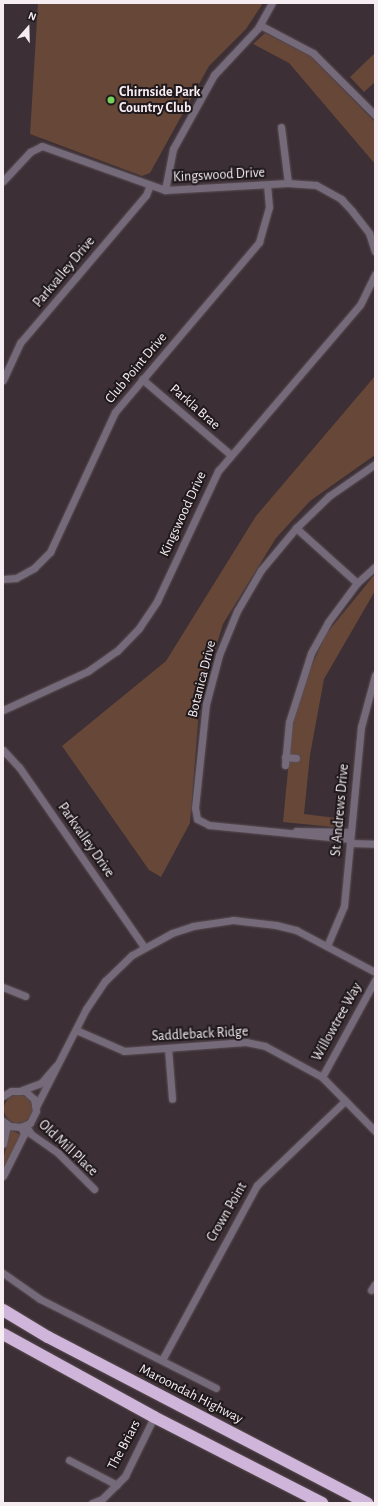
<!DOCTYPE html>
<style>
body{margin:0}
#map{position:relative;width:378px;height:1506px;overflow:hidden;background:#3c2f35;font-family:"Alegreya Sans",sans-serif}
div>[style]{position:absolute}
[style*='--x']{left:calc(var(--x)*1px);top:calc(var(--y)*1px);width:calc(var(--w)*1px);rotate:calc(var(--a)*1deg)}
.green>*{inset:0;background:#674738}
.round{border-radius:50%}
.roads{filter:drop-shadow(0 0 1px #5a4d53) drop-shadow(0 0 1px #5a4d53)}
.street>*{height:7px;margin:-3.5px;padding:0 3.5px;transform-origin:3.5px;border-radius:3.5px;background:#746a79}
.highway>*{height:12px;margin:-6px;padding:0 6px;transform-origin:6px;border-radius:6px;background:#ceb5d9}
.dots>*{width:11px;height:11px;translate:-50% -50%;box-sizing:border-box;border:2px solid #1f191c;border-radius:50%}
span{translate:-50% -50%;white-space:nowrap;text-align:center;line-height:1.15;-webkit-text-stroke:4px #1f191c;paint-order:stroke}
.poi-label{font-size:14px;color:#f6edf2;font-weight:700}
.left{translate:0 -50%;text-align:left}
.street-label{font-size:14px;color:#f6edf2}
.frame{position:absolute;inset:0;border:4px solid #f6edf2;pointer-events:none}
.north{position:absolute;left:8px;top:8px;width:40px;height:40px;-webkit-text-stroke:3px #1f191c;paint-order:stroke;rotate:20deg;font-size:11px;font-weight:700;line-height:16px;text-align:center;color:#f6edf2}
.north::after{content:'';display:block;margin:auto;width:14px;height:18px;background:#f6edf2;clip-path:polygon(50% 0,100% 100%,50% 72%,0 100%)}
</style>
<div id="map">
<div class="green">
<i style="clip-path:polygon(38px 3px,263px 3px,246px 29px,209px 66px,150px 173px,142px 176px,30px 134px)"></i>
<i style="clip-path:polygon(265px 33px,310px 56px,375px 122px,375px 164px,289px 63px,253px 44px)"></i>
<i style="clip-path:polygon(375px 53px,375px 82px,364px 92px,350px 77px)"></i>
<i style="clip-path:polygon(375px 376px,375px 455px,310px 501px,276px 538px,223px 624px,200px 699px,190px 823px,161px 877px,149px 870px,62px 746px,166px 661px,256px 516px)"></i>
<i style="clip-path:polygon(375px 574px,375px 591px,324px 679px,310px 755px,304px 814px,344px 819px,343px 828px,283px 822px,292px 729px,305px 681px,326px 634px)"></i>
<i class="round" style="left:4px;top:1095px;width:28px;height:28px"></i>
<i style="clip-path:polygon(11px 1130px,21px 1135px,3px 1171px,3px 1159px)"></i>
</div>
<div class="roads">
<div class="street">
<i style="--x:260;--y:25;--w:60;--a:27.8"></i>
<i style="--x:313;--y:53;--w:88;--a:45"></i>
<i style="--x:281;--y:127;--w:56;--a:82.9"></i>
<i style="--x:3;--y:181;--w:40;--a:-47"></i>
<i style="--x:30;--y:152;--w:13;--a:-27"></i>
<i style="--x:42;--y:146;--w:131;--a:19.7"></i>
<i style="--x:165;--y:190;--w:123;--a:-3.3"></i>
<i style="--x:288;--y:183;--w:28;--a:4"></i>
<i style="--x:316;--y:185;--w:29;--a:29"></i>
<i style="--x:341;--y:199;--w:16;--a:47"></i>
<i style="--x:352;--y:211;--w:28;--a:52"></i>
<i style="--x:369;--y:233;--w:19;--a:72"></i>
<i style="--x:165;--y:190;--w:42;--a:-79"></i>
<i style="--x:173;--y:149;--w:85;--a:-61"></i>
<i style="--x:214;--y:75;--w:64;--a:-46.9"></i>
<i style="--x:258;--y:28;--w:29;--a:-61"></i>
<i style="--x:142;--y:379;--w:117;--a:40.5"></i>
<i style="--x:3;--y:380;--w:41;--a:-65.3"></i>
<i style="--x:20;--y:343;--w:194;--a:-49.6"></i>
<i style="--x:146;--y:195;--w:11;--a:-68"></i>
<i style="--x:296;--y:528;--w:82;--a:42"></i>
<i style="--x:3;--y:579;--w:13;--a:-4"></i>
<i style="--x:16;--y:578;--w:21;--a:-29"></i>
<i style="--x:34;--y:568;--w:23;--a:-45"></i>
<i style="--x:50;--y:552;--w:154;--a:-65.1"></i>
<i style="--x:115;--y:412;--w:223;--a:-49.7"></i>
<i style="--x:259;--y:242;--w:36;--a:-74"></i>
<i style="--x:269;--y:207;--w:22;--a:-95"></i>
<i style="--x:3;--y:710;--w:94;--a:-24.6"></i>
<i style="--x:88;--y:671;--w:35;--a:-35"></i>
<i style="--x:117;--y:651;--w:32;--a:-46"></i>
<i style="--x:139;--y:628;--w:32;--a:-56"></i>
<i style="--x:157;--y:601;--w:144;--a:-64.9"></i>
<i style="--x:218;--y:471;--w:218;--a:-49.5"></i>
<i style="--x:360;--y:305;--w:34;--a:-64"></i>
<i style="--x:3;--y:750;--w:23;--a:47"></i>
<i style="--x:19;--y:767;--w:219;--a:55.2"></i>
<i style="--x:285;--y:757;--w:11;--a:5"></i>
<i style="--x:285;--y:765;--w:43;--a:-84.7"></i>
<i style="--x:289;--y:722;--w:72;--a:-72.3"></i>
<i style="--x:311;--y:653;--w:35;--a:-61"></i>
<i style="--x:328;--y:622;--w:49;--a:-53.4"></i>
<i style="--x:357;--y:583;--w:24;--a:-42"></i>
<i style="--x:296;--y:831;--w:55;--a:1"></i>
<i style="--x:350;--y:839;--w:142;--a:-174.3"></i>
<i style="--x:209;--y:825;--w:13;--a:-153"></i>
<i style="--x:197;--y:819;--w:11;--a:-100"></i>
<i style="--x:195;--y:808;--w:105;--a:-84"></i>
<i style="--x:206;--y:704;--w:51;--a:-75.1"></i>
<i style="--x:219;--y:655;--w:48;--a:-67.8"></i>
<i style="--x:237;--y:611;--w:48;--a:-59.7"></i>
<i style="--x:261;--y:570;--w:55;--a:-50.2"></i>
<i style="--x:296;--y:528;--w:46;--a:-44.1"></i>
<i style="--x:329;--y:496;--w:56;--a:-34.8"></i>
<i style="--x:350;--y:843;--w:25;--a:2"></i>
<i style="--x:327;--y:946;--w:43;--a:-67"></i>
<i style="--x:344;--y:906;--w:180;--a:-84.6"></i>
<i style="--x:361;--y:727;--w:54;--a:-74.9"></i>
<i style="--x:3;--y:987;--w:24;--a:22"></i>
<i style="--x:76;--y:1030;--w:52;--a:23.6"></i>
<i style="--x:124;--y:1051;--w:122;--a:-4.2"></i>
<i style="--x:246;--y:1042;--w:19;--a:12"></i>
<i style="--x:265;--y:1046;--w:65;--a:28.5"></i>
<i style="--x:322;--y:1077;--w:76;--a:45.5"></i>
<i style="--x:168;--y:1048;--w:51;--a:85.5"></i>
<i style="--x:322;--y:1077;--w:111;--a:-61.3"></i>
<i style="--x:22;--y:1090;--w:20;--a:-20"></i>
<i style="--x:41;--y:1083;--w:23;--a:-49"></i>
<i style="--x:3;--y:1096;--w:9;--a:-32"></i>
<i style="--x:11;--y:1091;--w:14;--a:0"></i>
<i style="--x:25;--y:1091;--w:12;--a:42"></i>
<i style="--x:34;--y:1099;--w:12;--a:81"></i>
<i style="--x:36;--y:1111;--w:13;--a:117"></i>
<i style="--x:30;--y:1123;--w:10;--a:156"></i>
<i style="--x:21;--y:1127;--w:11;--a:-175"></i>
<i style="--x:10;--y:1126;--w:9;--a:-144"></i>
<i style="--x:36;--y:1107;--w:110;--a:-63"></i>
<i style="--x:86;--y:1009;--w:34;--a:-56"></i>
<i style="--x:105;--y:981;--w:37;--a:-44"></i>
<i style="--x:132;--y:955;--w:46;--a:-28.8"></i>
<i style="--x:172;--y:933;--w:22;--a:-18"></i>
<i style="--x:193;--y:926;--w:40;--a:-8.5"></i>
<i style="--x:233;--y:920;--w:43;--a:6.6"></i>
<i style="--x:276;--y:925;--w:21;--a:14"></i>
<i style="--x:296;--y:930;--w:89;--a:28"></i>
<i style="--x:26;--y:1126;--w:9;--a:58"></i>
<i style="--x:31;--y:1134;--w:33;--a:35"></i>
<i style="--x:58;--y:1153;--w:51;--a:45"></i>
<i style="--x:3;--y:1144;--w:19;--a:-78"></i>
<i style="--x:3;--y:1176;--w:47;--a:-63.4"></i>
<i style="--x:24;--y:1134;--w:8;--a:-113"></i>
<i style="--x:3;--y:1273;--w:45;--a:35.1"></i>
<i style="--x:40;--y:1299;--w:197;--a:26.8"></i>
<i style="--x:371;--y:1290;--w:7;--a:-56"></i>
<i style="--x:162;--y:1360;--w:199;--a:-61.5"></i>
<i style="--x:257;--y:1185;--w:122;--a:-43.7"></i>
<i style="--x:69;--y:1460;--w:54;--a:27.5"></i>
<i style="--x:92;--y:1503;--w:11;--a:-22"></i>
<i style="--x:102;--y:1499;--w:33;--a:-45"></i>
<i style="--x:125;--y:1476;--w:66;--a:-63.8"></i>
</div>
<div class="highway">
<i style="--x:3;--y:1310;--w:52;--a:31"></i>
<i style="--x:48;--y:1337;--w:360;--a:27.5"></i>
<i style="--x:3;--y:1334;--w:172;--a:28.8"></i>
<i style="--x:154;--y:1417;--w:189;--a:27.1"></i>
</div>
</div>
<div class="dots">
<i style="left:111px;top:100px;background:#75d25b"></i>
</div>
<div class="poi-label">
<span class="left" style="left:119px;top:100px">Chirnside Park<br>Country Club</span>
</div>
<div class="street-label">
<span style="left:219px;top:175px;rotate:-3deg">Kingswood Drive</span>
<span style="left:64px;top:272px;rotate:-50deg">Parkvalley Drive</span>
<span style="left:136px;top:368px;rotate:-50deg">Club Point Drive</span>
<span style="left:195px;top:407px;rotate:41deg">Parkla Brae</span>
<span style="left:183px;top:514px;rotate:-65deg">Kingswood Drive</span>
<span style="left:202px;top:679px;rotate:-76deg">Botanica Drive</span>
<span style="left:340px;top:810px;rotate:-85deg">St Andrews Drive</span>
<span style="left:86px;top:840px;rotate:55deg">Parkvalley Drive</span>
<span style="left:337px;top:1022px;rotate:-61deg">Willowtree Way</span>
<span style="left:200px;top:1034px;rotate:-3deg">Saddleback Ridge</span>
<span style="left:68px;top:1148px;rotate:43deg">Old Mill Place</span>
<span style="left:227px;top:1212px;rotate:-60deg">Crown Point</span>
<span style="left:191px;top:1394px;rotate:27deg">Maroondah Highway</span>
<span style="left:124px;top:1445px;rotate:-62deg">The Briars</span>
</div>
<div class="frame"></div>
<div class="north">N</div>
</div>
